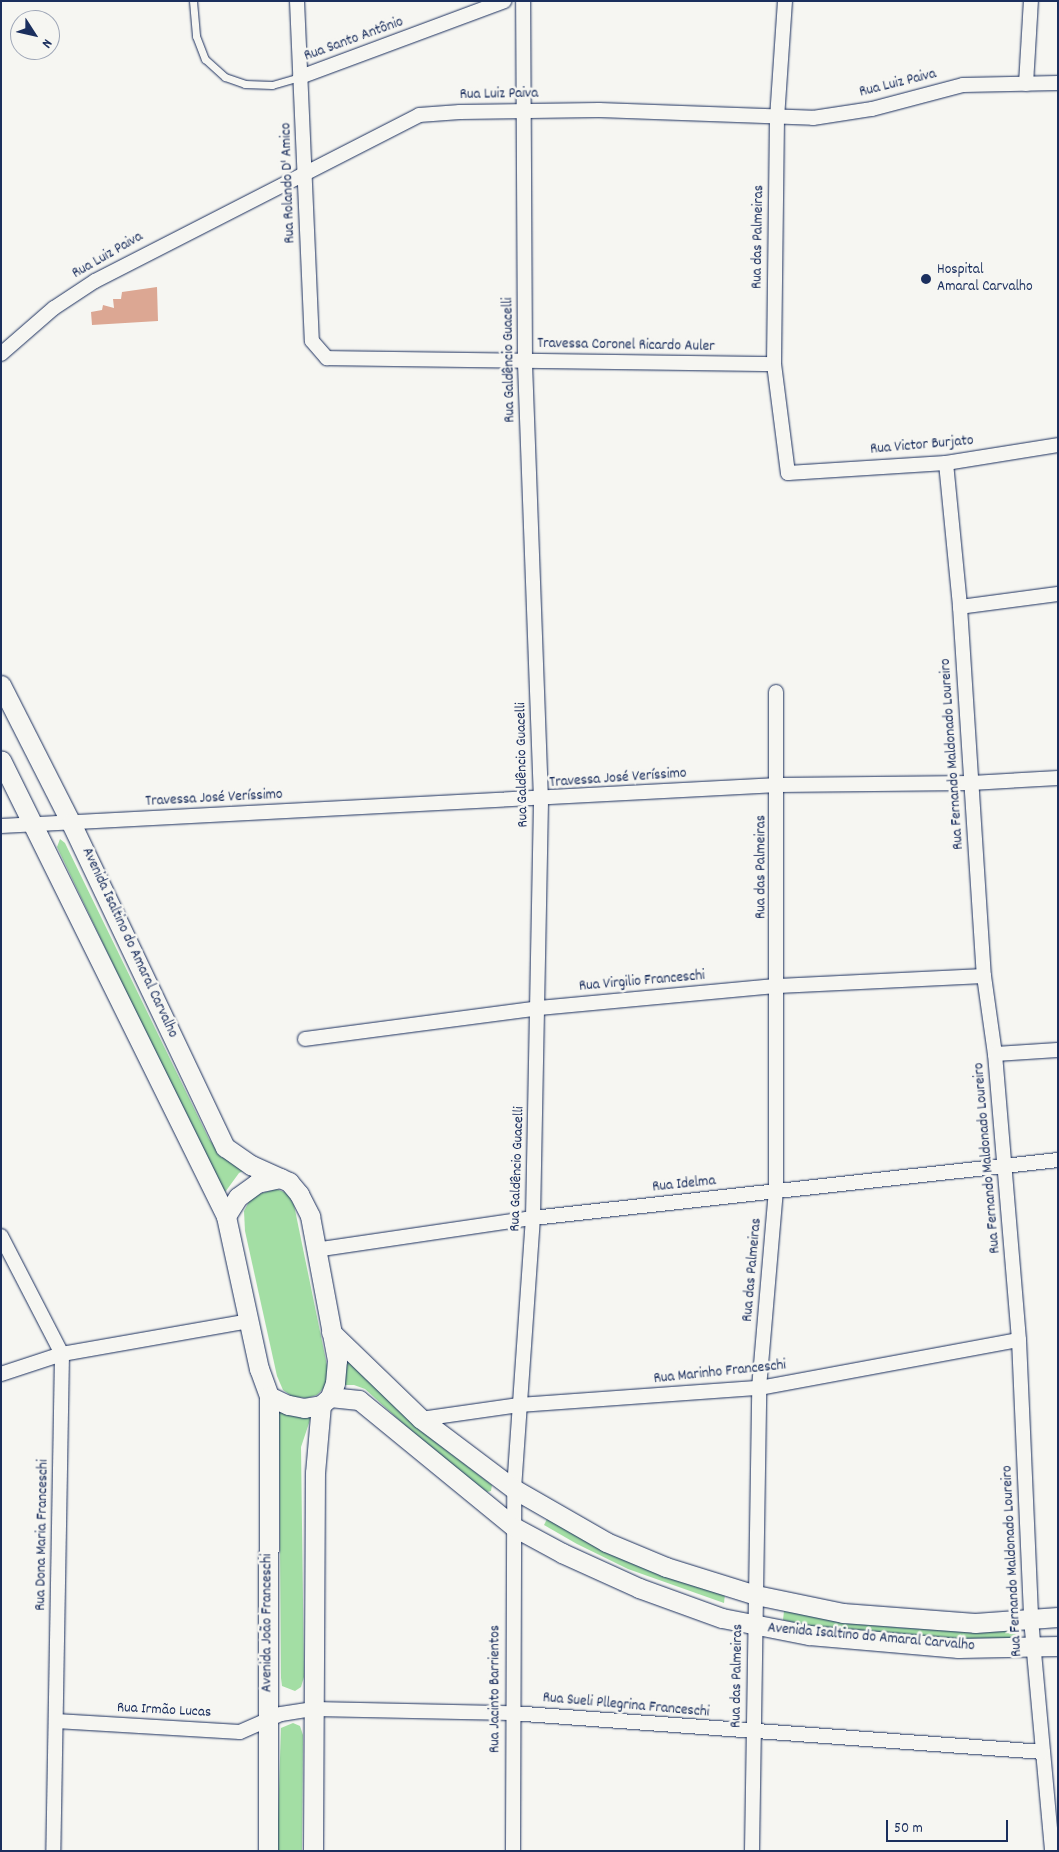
<!DOCTYPE html>
<meta charset="utf-8">
<style>
body{margin:0}
#map{position:relative;width:1059px;height:1852px;overflow:hidden;background:#f6f6f2;font-family:Dekko,sans-serif}
div>[style]{position:absolute}
[style*='--x']{left:calc(var(--x)*1px);top:calc(var(--y)*1px);width:calc(var(--w)*1px);rotate:calc(var(--a)*1deg)}
.green>*{inset:0;background:#a3dea4}
.building>*{inset:0;background:#dca793}
.roads{filter:drop-shadow(0 0 1px #1b2f5e) drop-shadow(0 0 1px #1b2f5e)}
.service>*{height:7px;margin:-3.5px;padding:0 3.5px;transform-origin:3.5px;border-radius:3.5px;background:#f6f6f2}
.minor>*{height:14px;margin:-7px;padding:0 7px;transform-origin:7px;border-radius:7px;background:#f6f6f2}
.secondary>*{height:19px;margin:-9.5px;padding:0 9.5px;transform-origin:9.5px;border-radius:9.5px;background:#f6f6f2}
.dots>*{width:14px;height:14px;translate:-50% -50%;box-sizing:border-box;border:2px solid #f6f6f2;border-radius:50%}
span{translate:-50% -50%;white-space:nowrap;text-align:center;line-height:1.15;-webkit-text-stroke:5px #f6f6f2;paint-order:stroke}
.street-label{font-size:15px;color:#1b2f5e}
.poi-label{font-size:15px;color:#1b2f5e}
.left{translate:0 -50%;text-align:left}
.frame{position:absolute;inset:0;border:2px solid #1b2f5e;pointer-events:none}
.north{position:absolute;left:10px;top:10px;width:50px;height:50px;box-sizing:border-box;background:#f6f6f2;border:1px solid #9ea6b7;border-radius:50%;rotate:125deg;font-size:14px;font-weight:700;line-height:20px;text-align:center;color:#1b2f5e}
.north::after{content:'';display:block;margin:auto;width:18px;height:22px;background:#1b2f5e;clip-path:polygon(50% 0,100% 100%,50% 72%,0 100%)}
.scale{position:absolute;left:886px;top:1820px;width:122px;height:22px;box-sizing:border-box;border:2px solid #1b2f5e;border-top:0;padding-left:6px;font-size:15px;line-height:18px;white-space:nowrap;color:#1b2f5e;-webkit-text-stroke:4px #f6f6f2;paint-order:stroke}
</style>
<div id="map">
<div class="green">
<i style="clip-path:polygon(60px 839px,65px 843px,209px 1139px,220px 1153px,247px 1169px,239px 1173px,223px 1195px,57px 847px)"></i>
<i style="clip-path:polygon(276px 1189px,287px 1193px,294px 1205px,329px 1375px,325px 1387px,317px 1395px,307px 1398px,293px 1397px,283px 1390px,277px 1376px,245px 1231px,244px 1211px,252px 1196px)"></i>
<i style="clip-path:polygon(341px 1352px,419px 1429px,492px 1485px,491px 1491px,487px 1492px,431px 1449px,365px 1389px,354px 1385px,341px 1385px)"></i>
<i style="clip-path:polygon(279px 1409px,311px 1417px,301px 1447px,304px 1677px,301px 1687px,295px 1691px,282px 1686px,281px 1678px)"></i>
<i style="clip-path:polygon(547px 1519px,725px 1594px,724px 1603px,628px 1569px,577px 1544px,544px 1525px)"></i>
<i style="clip-path:polygon(784px 1611px,902px 1628px,1014px 1629px,1016px 1634px,1013px 1639px,933px 1639px,821px 1628px,783px 1620px)"></i>
<i style="clip-path:polygon(293px 1723px,300px 1726px,303px 1735px,302px 1851px,277px 1851px,281px 1728px)"></i>
</div>
<div class="building">
<i style="clip-path:polygon(157px 287px,158px 321px,92px 325px,91px 312px,102px 310px,103px 305px,114px 308px,113px 299px,121px 299px,122px 292px)"></i>
</div>
<div class="roads">
<div class="service">
<i style="--x:193;--y:1;--w:35;--a:85"></i>
<i style="--x:196;--y:36;--w:25;--a:69"></i>
<i style="--x:205;--y:59;--w:27;--a:42"></i>
<i style="--x:225;--y:77;--w:21;--a:19"></i>
<i style="--x:245;--y:84;--w:27;--a:2"></i>
<i style="--x:272;--y:85;--w:29;--a:-16"></i>
</div>
<div class="minor">
<i style="--x:297;--y:1;--w:340;--a:87.5"></i>
<i style="--x:312;--y:341;--w:23;--a:49"></i>
<i style="--x:327;--y:358;--w:447;--a:0.8"></i>
<i style="--x:785;--y:1;--w:117;--a:93.9"></i>
<i style="--x:777;--y:118;--w:246;--a:90.7"></i>
<i style="--x:774;--y:364;--w:110;--a:82.7"></i>
<i style="--x:788;--y:473;--w:158;--a:-3.6"></i>
<i style="--x:946;--y:463;--w:113;--a:-9.1"></i>
<i style="--x:300;--y:77;--w:218;--a:-20.4"></i>
<i style="--x:1026;--y:84;--w:83;--a:-86.6"></i>
<i style="--x:1;--y:354;--w:70;--a:-41"></i>
<i style="--x:54;--y:308;--w:49;--a:-33.4"></i>
<i style="--x:95;--y:281;--w:364;--a:-27.1"></i>
<i style="--x:419;--y:115;--w:41;--a:-4.2"></i>
<i style="--x:460;--y:112;--w:139;--a:-0.8"></i>
<i style="--x:599;--y:110;--w:214;--a:2.1"></i>
<i style="--x:813;--y:118;--w:60;--a:-8.7"></i>
<i style="--x:872;--y:109;--w:94;--a:-14.8"></i>
<i style="--x:963;--y:85;--w:95;--a:-1.2"></i>
<i style="--x:946;--y:463;--w:145;--a:84.4"></i>
<i style="--x:960;--y:607;--w:370;--a:86.3"></i>
<i style="--x:984;--y:976;--w:79;--a:82"></i>
<i style="--x:995;--y:1054;--w:287;--a:85.2"></i>
<i style="--x:1019;--y:1340;--w:279;--a:87.5"></i>
<i style="--x:1031;--y:1619;--w:233;--a:84.8"></i>
<i style="--x:960;--y:607;--w:99;--a:-7.6"></i>
<i style="--x:1;--y:826;--w:778;--a:-3.02"></i>
<i style="--x:778;--y:785;--w:193;--a:-0.6"></i>
<i style="--x:971;--y:783;--w:87;--a:-3.3"></i>
<i style="--x:305;--y:1039;--w:236;--a:-7.5"></i>
<i style="--x:539;--y:1008;--w:240;--a:-5.3"></i>
<i style="--x:778;--y:986;--w:206;--a:-2.8"></i>
<i style="--x:995;--y:1054;--w:63;--a:-3.6"></i>
<i style="--x:1;--y:1236;--w:133;--a:62.7"></i>
<i style="--x:62;--y:1354;--w:497;--a:91"></i>
<i style="--x:315;--y:1250;--w:220;--a:-8.4"></i>
<i style="--x:533;--y:1218;--w:528;--a:-6.3"></i>
<i style="--x:1;--y:1374;--w:64;--a:-18.2"></i>
<i style="--x:62;--y:1354;--w:191;--a:-10"></i>
<i style="--x:421;--y:1419;--w:99;--a:-8.1"></i>
<i style="--x:519;--y:1405;--w:241;--a:-4.1"></i>
<i style="--x:759;--y:1388;--w:264;--a:-10.5"></i>
<i style="--x:56;--y:1721;--w:184;--a:3.4"></i>
<i style="--x:240;--y:1732;--w:45;--a:-23.7"></i>
<i style="--x:281;--y:1714;--w:33;--a:-9"></i>
<i style="--x:314;--y:1709;--w:197;--a:1.2"></i>
<i style="--x:511;--y:1713;--w:533;--a:4.19"></i>
<i style="--x:513;--y:1851;--w:362;--a:-89.8"></i>
<i style="--x:514;--y:1489;--w:272;--a:-86"></i>
<i style="--x:533;--y:1218;--w:418;--a:-88.9"></i>
<i style="--x:541;--y:800;--w:439;--a:-92.1"></i>
<i style="--x:525;--y:361;--w:360;--a:-90.3"></i>
<i style="--x:752;--y:1851;--w:463;--a:-89.1"></i>
<i style="--x:759;--y:1388;--w:198;--a:-85.1"></i>
<i style="--x:776;--y:1191;--w:499;--a:-90"></i>
</div>
<div class="secondary">
<i style="--x:1;--y:685;--w:155;--a:63.1"></i>
<i style="--x:71;--y:823;--w:359;--a:64.6"></i>
<i style="--x:225;--y:1147;--w:32;--a:35"></i>
<i style="--x:251;--y:1165;--w:42;--a:24.1"></i>
<i style="--x:289;--y:1182;--w:16;--a:50"></i>
<i style="--x:299;--y:1194;--w:25;--a:63"></i>
<i style="--x:310;--y:1216;--w:147;--a:79.4"></i>
<i style="--x:337;--y:1360;--w:23;--a:95"></i>
<i style="--x:335;--y:1383;--w:15;--a:110"></i>
<i style="--x:330;--y:1397;--w:12;--a:138"></i>
<i style="--x:321;--y:1405;--w:17;--a:170"></i>
<i style="--x:304;--y:1408;--w:16;--a:-169"></i>
<i style="--x:288;--y:1405;--w:21;--a:-155"></i>
<i style="--x:269;--y:1396;--w:29;--a:-110"></i>
<i style="--x:259;--y:1369;--w:157;--a:-102.2"></i>
<i style="--x:226;--y:1216;--w:508;--a:-116.26"></i>
<i style="--x:226;--y:1216;--w:22;--a:-58"></i>
<i style="--x:238;--y:1197;--w:24;--a:-36"></i>
<i style="--x:257;--y:1183;--w:24;--a:-12"></i>
<i style="--x:331;--y:1332;--w:125;--a:44"></i>
<i style="--x:421;--y:1419;--w:116;--a:37"></i>
<i style="--x:514;--y:1489;--w:106;--a:29.9"></i>
<i style="--x:606;--y:1542;--w:65;--a:22.6"></i>
<i style="--x:666;--y:1567;--w:94;--a:17.3"></i>
<i style="--x:756;--y:1595;--w:89;--a:11.7"></i>
<i style="--x:843;--y:1613;--w:132;--a:4.3"></i>
<i style="--x:975;--y:1623;--w:83;--a:-4.1"></i>
<i style="--x:330;--y:1397;--w:29;--a:6"></i>
<i style="--x:359;--y:1400;--w:200;--a:39.3"></i>
<i style="--x:514;--y:1527;--w:55;--a:28.4"></i>
<i style="--x:562;--y:1553;--w:85;--a:24.4"></i>
<i style="--x:639;--y:1588;--w:88;--a:19.9"></i>
<i style="--x:722;--y:1618;--w:89;--a:11.1"></i>
<i style="--x:809;--y:1635;--w:150;--a:5"></i>
<i style="--x:958;--y:1648;--w:100;--a:-1.1"></i>
<i style="--x:268;--y:1851;--w:455;--a:-89.9"></i>
<i style="--x:313;--y:1851;--w:378;--a:-89.7"></i>
<i style="--x:315;--y:1473;--w:68;--a:-85"></i>
</div>
</div>
<div class="dots">
<i style="left:926px;top:279px;background:#1b2f5e"></i>
</div>
<div class="street-label">
<span style="left:354px;top:40px;rotate:-20deg">Rua Santo Antônio</span>
<span style="left:898px;top:84px;rotate:-14deg">Rua Luiz Paiva</span>
<span style="left:499px;top:95px;rotate:-1deg">Rua Luiz Paiva</span>
<span style="left:289px;top:183px;rotate:-92deg">Rua Rolando D' Amico</span>
<span style="left:759px;top:237px;rotate:-89deg">Rua das Palmeiras</span>
<span style="left:108px;top:256px;rotate:-30deg">Rua Luiz Paiva</span>
<span style="left:626px;top:346px;rotate:1deg">Travessa Coronel Ricardo Auler</span>
<span style="left:510px;top:360px;rotate:-91deg">Rua Galdêncio Guacelli</span>
<span style="left:922px;top:446px;rotate:-5deg">Rua Victor Burjato</span>
<span style="left:953px;top:754px;rotate:-94deg">Rua Fernando Maldonado Loureiro</span>
<span style="left:523px;top:765px;rotate:-91deg">Rua Galdêncio Guacelli</span>
<span style="left:618px;top:779px;rotate:-4deg">Travessa José Veríssimo</span>
<span style="left:214px;top:799px;rotate:-3deg">Travessa José Veríssimo</span>
<span style="left:762px;top:867px;rotate:-90deg">Rua das Palmeiras</span>
<span style="left:129px;top:943px;rotate:65deg">Avenida Isaltino do Amaral Carvalho</span>
<span style="left:642px;top:982px;rotate:-5deg">Rua Virgilio Franceschi</span>
<span style="left:988px;top:1158px;rotate:-95deg">Rua Fernando Maldonado Loureiro</span>
<span style="left:518px;top:1169px;rotate:-88deg">Rua Galdêncio Guacelli</span>
<span style="left:684px;top:1185px;rotate:-6deg">Rua Idelma</span>
<span style="left:753px;top:1270px;rotate:-85deg">Rua das Palmeiras</span>
<span style="left:720px;top:1373px;rotate:-6deg">Rua Marinho Franceschi</span>
<span style="left:43px;top:1535px;rotate:-89deg">Rua Dona Maria Franceschi</span>
<span style="left:1013px;top:1561px;rotate:-93deg">Rua Fernando Maldonado Loureiro</span>
<span style="left:268px;top:1623px;rotate:-90deg">Avenida João Franceschi</span>
<span style="left:871px;top:1638px;rotate:5deg">Avenida Isaltino do Amaral Carvalho</span>
<span style="left:738px;top:1676px;rotate:-89deg">Rua das Palmeiras</span>
<span style="left:496px;top:1689px;rotate:-90deg">Rua Jacinto Barrientos</span>
<span style="left:626px;top:1706px;rotate:5deg">Rua Sueli Pllegrina Franceschi</span>
<span style="left:164px;top:1711px;rotate:3deg">Rua Irmão Lucas</span>
</div>
<div class="poi-label">
<span class="left" style="left:937px;top:279px">Hospital<br>Amaral Carvalho</span>
</div>
<div class="frame"></div>
<div class="north">N</div>
<div class="scale">50 m</div>
</div>
